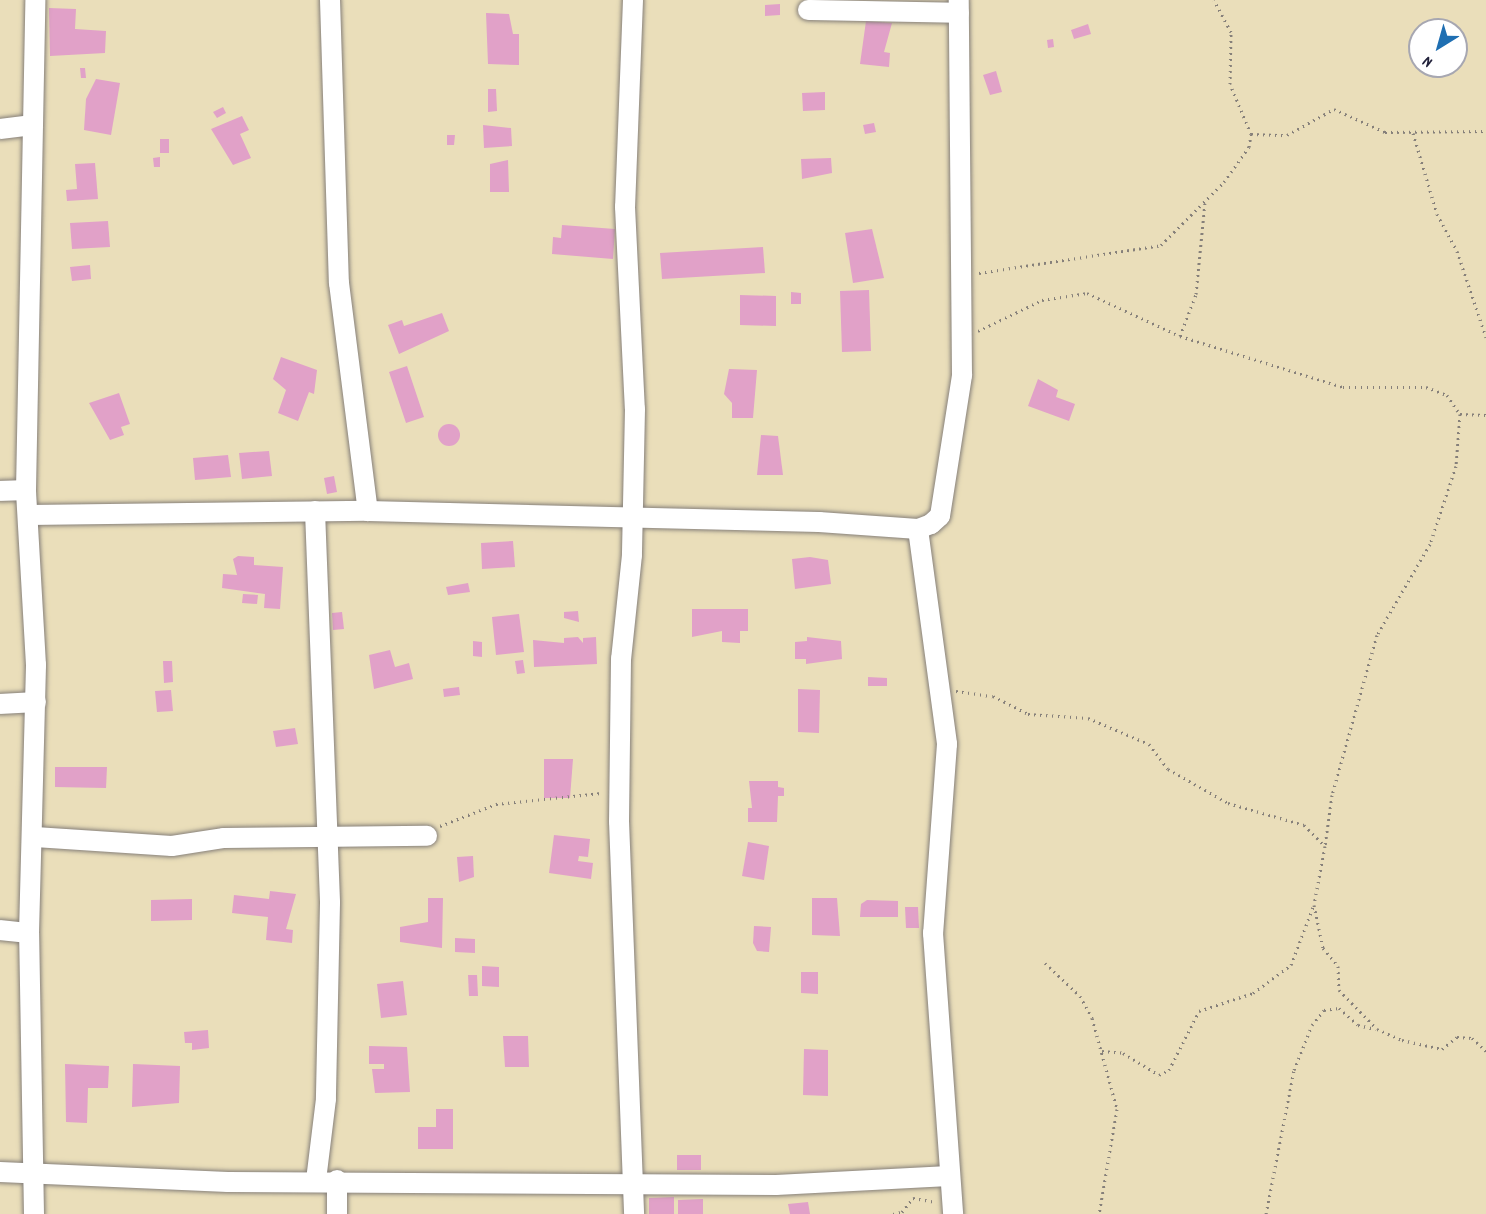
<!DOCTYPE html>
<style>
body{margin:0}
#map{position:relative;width:1486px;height:1214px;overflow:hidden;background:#eadeba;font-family:Dekko,sans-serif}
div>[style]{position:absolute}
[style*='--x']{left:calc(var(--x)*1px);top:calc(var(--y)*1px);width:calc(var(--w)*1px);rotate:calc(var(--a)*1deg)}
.building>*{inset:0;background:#e1a1c8}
.round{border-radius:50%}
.path>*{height:3px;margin-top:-1.5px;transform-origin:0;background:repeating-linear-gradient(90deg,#86807a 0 1.5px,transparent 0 6px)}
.roads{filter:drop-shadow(0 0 2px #86807a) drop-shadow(0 0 2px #86807a)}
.minor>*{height:20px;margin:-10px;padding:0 10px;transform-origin:10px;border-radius:10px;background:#fff}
span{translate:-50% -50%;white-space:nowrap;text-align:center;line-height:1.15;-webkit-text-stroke:5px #fff;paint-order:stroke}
.north{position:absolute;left:1408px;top:18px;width:60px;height:60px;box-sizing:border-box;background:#fff;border:2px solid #a7a7b1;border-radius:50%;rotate:217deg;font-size:16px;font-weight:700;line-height:24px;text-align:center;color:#22223b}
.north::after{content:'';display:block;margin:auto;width:21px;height:27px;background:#1f6fb2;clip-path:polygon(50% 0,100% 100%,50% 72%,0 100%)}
</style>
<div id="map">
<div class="building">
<i style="clip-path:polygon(780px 4px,780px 15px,765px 16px,765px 5px)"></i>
<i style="clip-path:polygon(49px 8px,76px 9px,75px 29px,106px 31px,105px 53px,50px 56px)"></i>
<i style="clip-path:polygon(486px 13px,509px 14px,513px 34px,519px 34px,519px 65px,488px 64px)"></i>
<i style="clip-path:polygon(866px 21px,892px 23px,884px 52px,890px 53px,889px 67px,860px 64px)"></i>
<i style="clip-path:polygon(1088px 24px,1091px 34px,1074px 39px,1071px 30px)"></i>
<i style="clip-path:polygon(1053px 39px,1054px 47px,1048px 48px,1047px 40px)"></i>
<i style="clip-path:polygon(80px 68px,85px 68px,86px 78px,81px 78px)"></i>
<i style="clip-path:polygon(996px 71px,1002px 92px,990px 95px,983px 75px)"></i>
<i style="clip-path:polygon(96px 79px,120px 83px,111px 135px,84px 130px,86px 99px)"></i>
<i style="clip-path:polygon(488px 89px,496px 89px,497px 111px,488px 112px)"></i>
<i style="clip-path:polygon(825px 92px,825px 110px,803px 111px,802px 93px)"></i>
<i style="clip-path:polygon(223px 107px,226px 113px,217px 118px,213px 112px)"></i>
<i style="clip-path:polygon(242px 116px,249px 130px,240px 134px,251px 158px,233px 165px,211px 129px)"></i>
<i style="clip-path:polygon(874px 123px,876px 132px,865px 134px,863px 125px)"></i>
<i style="clip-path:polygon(483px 125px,511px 128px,512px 146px,484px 148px)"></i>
<i style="clip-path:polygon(447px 135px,455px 135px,454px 145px,447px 145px)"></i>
<i style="clip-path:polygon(160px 139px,169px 139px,169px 153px,160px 153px)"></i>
<i style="clip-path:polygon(160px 157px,160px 167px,154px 167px,153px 158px)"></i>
<i style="clip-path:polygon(831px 158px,832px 173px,802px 179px,801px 159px)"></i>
<i style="clip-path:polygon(508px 160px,509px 192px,490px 192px,490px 164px)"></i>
<i style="clip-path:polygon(95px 163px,98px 199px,67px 201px,66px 190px,77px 189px,75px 164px)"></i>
<i style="clip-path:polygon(108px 221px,110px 247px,72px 249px,70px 223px)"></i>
<i style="clip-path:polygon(562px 225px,615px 229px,613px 259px,552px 254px,553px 237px,561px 238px)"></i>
<i style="clip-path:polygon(872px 229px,884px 278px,853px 283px,845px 233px)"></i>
<i style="clip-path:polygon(763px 247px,765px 273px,662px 279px,660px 253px)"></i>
<i style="clip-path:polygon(90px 265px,91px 279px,72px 281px,70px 267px)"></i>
<i style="clip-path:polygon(869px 290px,871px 351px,842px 352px,840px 291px)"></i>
<i style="clip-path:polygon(791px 292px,801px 293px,801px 304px,791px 304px)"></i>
<i style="clip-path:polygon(740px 295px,776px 296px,776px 326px,740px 325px)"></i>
<i style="clip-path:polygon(442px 313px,449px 331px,399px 354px,388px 325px,402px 320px,404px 326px)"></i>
<i style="clip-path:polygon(281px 357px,317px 370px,314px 394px,309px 392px,298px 421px,278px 413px,286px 390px,273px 379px)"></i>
<i style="clip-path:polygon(407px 366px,424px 417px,406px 423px,389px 372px)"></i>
<i style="clip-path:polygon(729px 369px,757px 370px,753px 418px,732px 418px,732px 403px,724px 394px)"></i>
<i style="clip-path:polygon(1038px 379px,1058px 390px,1056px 397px,1075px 404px,1069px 421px,1028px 406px)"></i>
<i style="clip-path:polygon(119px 393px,130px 424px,121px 427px,124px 435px,110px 440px,89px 403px)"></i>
<i class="round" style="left:438px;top:424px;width:22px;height:22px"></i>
<i style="clip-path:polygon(761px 435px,778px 436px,783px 475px,757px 475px)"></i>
<i style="clip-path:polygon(269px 451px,272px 476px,242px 479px,239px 453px)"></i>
<i style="clip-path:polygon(228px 455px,231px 477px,195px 480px,193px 458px)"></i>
<i style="clip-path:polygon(334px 476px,337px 492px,327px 494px,324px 478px)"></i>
<i style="clip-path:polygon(513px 541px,515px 567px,482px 569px,481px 543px)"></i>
<i style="clip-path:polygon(238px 556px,254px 557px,254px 565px,283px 567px,280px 609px,264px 608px,265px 594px,222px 588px,223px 574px,237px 575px,233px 559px)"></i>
<i style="clip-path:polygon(810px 557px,828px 560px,831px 584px,795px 589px,792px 559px)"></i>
<i style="clip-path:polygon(468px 583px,470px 592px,448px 595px,446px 587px)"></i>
<i style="clip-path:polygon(243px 594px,258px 595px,257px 604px,242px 603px)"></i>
<i style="clip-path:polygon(692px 609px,748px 609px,748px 631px,740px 631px,740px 643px,722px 642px,722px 631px,692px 637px)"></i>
<i style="clip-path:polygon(578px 611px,579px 622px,564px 618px,564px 612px)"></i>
<i style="clip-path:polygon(342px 612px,344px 629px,333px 630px,332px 613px)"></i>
<i style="clip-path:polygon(519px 614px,524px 652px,496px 655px,492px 617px)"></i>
<i style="clip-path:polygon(578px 637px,583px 643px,583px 638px,596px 637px,597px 664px,534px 667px,533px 640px,564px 643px,564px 638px)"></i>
<i style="clip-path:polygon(807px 637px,841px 641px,842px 659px,806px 664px,806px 659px,795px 659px,795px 642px,807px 641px)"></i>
<i style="clip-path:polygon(473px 641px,482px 642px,482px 657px,473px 656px)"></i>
<i style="clip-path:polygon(390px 650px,395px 667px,409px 663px,413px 679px,374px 689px,369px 655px)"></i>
<i style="clip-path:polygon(523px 660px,525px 673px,517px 674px,515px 661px)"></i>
<i style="clip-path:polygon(163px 661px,172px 661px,173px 682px,164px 683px)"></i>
<i style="clip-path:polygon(868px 677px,887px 678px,887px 686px,868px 686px)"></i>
<i style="clip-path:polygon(459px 687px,460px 695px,444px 697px,443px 689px)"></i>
<i style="clip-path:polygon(798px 689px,820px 690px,819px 733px,798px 732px)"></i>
<i style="clip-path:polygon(171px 690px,173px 711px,157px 712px,155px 691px)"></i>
<i style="clip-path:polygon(295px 728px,298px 744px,276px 747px,273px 731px)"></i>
<i style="clip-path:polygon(544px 759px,573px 759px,570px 798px,544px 798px)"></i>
<i style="clip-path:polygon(55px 767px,107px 767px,106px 788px,55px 787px)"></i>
<i style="clip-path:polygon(749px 781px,778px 781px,778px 787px,784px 788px,784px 796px,778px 796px,777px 822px,748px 822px,748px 808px,752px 808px)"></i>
<i style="clip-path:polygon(554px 835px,590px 839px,588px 857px,579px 856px,578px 861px,593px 863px,591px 879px,549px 873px)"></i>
<i style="clip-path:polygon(748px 842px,769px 846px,764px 880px,742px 876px)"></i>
<i style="clip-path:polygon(473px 856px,474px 877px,459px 882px,457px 857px)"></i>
<i style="clip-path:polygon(270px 891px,296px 894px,286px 929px,293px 930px,292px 943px,266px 940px,268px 917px,232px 913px,234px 895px,269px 899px)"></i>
<i style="clip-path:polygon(428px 898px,443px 898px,442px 948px,400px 942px,400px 927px,428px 922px)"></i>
<i style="clip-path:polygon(812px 898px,837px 898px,840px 936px,812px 935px)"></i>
<i style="clip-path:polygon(192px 899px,192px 920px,151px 921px,151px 900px)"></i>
<i style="clip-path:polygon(867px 900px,898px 901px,898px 917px,860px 917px,861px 904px)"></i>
<i style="clip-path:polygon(905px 907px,918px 907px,919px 928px,906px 928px)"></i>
<i style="clip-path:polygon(754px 926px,771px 927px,769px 952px,757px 951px,753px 943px)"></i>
<i style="clip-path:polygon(455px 938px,475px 939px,475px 953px,455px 952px)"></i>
<i style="clip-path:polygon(482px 966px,499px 967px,499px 987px,482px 986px)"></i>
<i style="clip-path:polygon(801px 972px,818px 972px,818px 994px,801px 993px)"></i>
<i style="clip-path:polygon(468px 975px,477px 975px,478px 996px,469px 996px)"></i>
<i style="clip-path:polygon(403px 981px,407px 1015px,381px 1018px,377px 984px)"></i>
<i style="clip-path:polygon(208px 1030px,209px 1048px,192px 1050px,192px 1043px,185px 1043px,184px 1032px)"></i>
<i style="clip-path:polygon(503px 1036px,528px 1036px,529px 1067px,505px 1067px)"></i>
<i style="clip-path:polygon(369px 1046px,407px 1047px,410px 1092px,375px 1093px,372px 1069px,384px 1069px,384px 1064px,369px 1064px)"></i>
<i style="clip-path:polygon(804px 1049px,828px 1050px,828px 1096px,803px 1095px)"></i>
<i style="clip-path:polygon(65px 1064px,109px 1066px,108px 1088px,88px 1088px,87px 1123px,66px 1122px)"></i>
<i style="clip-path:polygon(133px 1064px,180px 1066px,179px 1103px,132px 1107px)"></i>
<i style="clip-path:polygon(436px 1109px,453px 1109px,453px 1149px,418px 1149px,418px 1127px,436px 1127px)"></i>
<i style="clip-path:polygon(677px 1155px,701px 1155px,701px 1170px,677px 1170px)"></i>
<i style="clip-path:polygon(674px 1197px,674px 1214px,649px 1214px,649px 1198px)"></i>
<i style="clip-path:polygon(703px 1199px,703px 1214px,678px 1214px,678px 1200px)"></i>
<i style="clip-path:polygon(808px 1202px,810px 1214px,790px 1214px,788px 1204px)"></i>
</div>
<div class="path">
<i style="--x:1413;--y:133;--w:84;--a:73.5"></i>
<i style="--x:1437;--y:214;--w:42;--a:61.6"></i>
<i style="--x:1457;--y:251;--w:91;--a:71.4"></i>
<i style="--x:1251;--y:134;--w:36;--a:2"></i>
<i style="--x:1287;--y:135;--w:54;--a:-29"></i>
<i style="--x:1334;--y:109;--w:56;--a:24.3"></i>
<i style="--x:1385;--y:132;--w:101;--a:-0.6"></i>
<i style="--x:979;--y:273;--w:184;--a:-8.7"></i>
<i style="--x:1161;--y:245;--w:89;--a:-45"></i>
<i style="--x:1224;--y:182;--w:43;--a:-54.5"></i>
<i style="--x:1249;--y:147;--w:13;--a:-81"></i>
<i style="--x:1251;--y:134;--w:54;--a:-112.8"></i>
<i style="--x:1230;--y:84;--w:52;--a:-88.9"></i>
<i style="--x:1231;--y:32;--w:36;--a:-118"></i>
<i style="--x:978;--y:331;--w:71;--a:-25.8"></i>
<i style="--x:1042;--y:300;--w:46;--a:-8.8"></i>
<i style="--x:1087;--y:293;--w:102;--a:24.8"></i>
<i style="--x:1180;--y:336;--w:171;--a:17.4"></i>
<i style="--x:1343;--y:387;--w:83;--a:0"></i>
<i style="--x:1426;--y:387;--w:22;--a:21"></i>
<i style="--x:1447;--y:395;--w:23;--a:56"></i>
<i style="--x:1460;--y:414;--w:52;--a:94.4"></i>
<i style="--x:1456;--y:466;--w:82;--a:108.4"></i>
<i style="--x:1430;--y:544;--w:105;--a:120.2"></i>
<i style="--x:1377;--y:635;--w:166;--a:105.7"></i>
<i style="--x:1332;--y:795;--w:51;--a:97.8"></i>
<i style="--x:1180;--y:336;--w:45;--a:-69.1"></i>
<i style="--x:1196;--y:294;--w:91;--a:-84.4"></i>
<i style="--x:1460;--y:414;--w:26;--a:2"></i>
<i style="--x:956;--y:691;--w:37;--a:8"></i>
<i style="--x:993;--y:696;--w:39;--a:27"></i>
<i style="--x:1028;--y:714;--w:60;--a:3.8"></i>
<i style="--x:1088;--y:718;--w:66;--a:23.1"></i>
<i style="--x:1149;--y:744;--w:31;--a:53"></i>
<i style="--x:1168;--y:769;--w:69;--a:29.5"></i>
<i style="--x:1228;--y:803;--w:79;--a:16.1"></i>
<i style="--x:1304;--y:825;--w:30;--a:45"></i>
<i style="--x:1325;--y:846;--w:60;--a:100.6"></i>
<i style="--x:1314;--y:905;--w:44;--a:78.2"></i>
<i style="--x:1323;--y:948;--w:23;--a:50"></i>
<i style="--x:1338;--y:966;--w:24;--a:88"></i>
<i style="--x:1339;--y:990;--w:54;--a:45.7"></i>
<i style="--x:1377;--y:1029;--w:27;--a:24"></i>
<i style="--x:1402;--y:1040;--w:41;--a:12.7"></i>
<i style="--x:1442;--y:1049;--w:19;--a:-39"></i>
<i style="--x:1457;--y:1037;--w:15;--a:4"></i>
<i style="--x:1472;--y:1038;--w:19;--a:43"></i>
<i style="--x:440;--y:826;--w:60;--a:-21.4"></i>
<i style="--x:496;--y:804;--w:106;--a:-6"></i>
<i style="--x:1045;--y:963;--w:48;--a:43.3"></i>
<i style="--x:1080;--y:996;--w:25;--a:61"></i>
<i style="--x:1092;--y:1018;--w:94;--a:74.6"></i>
<i style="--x:1117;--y:1109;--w:107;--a:99.7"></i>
<i style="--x:1102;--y:1051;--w:21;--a:5"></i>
<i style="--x:1123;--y:1053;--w:42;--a:31.4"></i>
<i style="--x:1159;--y:1075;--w:11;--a:-27"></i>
<i style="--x:1169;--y:1070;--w:66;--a:-63"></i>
<i style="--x:1199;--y:1011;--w:57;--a:-18.4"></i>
<i style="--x:1253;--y:993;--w:47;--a:-36.4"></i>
<i style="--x:1291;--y:965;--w:62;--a:-69.2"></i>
<i style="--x:893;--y:1214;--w:9;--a:-13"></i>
<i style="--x:902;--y:1212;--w:18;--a:-52"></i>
<i style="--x:913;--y:1198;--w:22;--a:10"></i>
<i style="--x:1266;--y:1214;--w:147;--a:-79"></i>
<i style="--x:1294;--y:1070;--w:48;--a:-68.2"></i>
<i style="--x:1312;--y:1025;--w:19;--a:-51"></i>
<i style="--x:1324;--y:1010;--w:15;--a:-8"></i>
<i style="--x:1339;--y:1008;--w:25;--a:42"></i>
<i style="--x:1358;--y:1025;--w:18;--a:13"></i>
</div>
<div class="roads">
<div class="minor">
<i style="--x:330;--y:0;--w:283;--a:88.2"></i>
<i style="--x:339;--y:283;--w:230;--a:82.8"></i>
<i style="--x:633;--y:0;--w:207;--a:92.2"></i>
<i style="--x:625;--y:207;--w:202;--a:87.2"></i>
<i style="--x:635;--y:409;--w:146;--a:91.2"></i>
<i style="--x:632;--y:555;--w:105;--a:96"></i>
<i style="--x:621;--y:659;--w:162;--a:90.7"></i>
<i style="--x:619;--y:821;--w:393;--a:87.8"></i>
<i style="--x:808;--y:10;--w:151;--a:1.1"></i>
<i style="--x:0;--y:129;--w:33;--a:-7"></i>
<i style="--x:0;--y:491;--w:26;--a:-2"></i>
<i style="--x:315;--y:511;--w:392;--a:87.8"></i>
<i style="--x:330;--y:903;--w:196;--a:91.2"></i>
<i style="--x:326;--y:1099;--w:83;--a:97"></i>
<i style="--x:29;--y:515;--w:339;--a:-0.7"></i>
<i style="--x:368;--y:511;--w:451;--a:1.4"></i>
<i style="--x:819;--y:522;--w:99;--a:4"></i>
<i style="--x:918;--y:529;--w:14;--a:-21"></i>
<i style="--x:931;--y:524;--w:12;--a:-42"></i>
<i style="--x:940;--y:516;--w:143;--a:-81.1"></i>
<i style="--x:962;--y:375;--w:375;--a:-90.5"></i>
<i style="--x:918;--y:529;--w:217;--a:82.3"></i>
<i style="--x:947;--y:744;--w:190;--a:94.2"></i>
<i style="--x:933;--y:933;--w:282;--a:85.9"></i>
<i style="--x:0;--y:704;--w:36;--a:-3"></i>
<i style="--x:35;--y:837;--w:137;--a:3.8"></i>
<i style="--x:172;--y:846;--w:53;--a:-8.7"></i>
<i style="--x:224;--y:838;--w:203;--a:-0.6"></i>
<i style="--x:0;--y:930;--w:29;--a:6"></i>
<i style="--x:0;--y:1172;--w:228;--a:2.5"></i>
<i style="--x:228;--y:1182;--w:548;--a:0.31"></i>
<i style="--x:776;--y:1185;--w:173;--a:-3"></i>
<i style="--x:34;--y:1214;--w:281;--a:-91"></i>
<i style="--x:29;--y:933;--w:268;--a:-88.5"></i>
<i style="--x:36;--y:665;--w:175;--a:-93.3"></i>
<i style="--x:26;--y:490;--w:490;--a:-88.9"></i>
<i style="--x:337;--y:1214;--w:34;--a:-90"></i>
</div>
</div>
<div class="north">N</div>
</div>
